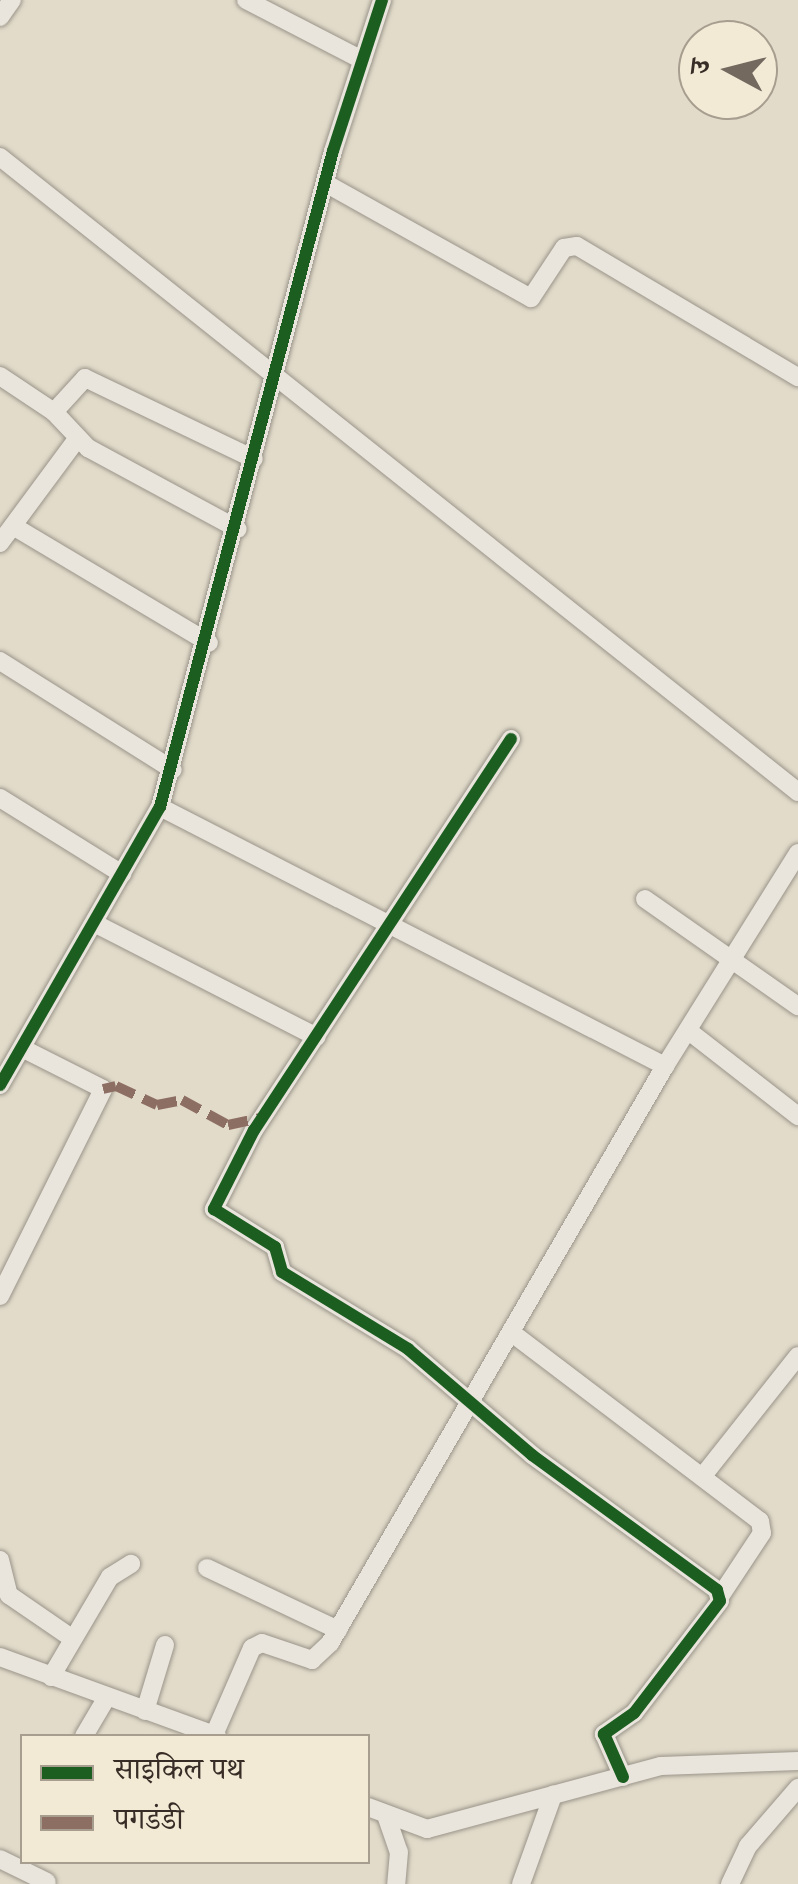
<!DOCTYPE html>
<meta charset="utf-8">
<style>
body{margin:0}
#map{position:relative;width:798px;height:1884px;overflow:hidden;background:#e2dbca;font-family:Cardo,"Noto Serif Devanagari",serif}
div>[style]{position:absolute}
[style*='--x']{left:calc(var(--x)*1px);top:calc(var(--y)*1px);width:calc(var(--w)*1px);rotate:calc(var(--a)*1deg)}
.roads{filter:drop-shadow(0 0 2px #999489) drop-shadow(0 0 2px #999489)}
.street>*{height:18px;margin:-9px;padding:0 9px;transform-origin:9px;border-radius:9px;background:#e9e4dc}
.quiet>*{height:10px;margin-top:-5px;transform-origin:0;background:repeating-linear-gradient(90deg,#8d6e63 0 20px,transparent 0 30px)}
.cycleway>*{height:12px;margin:-6px;padding:0 6px;transform-origin:6px;border-radius:6px;background:#1b5e20}
span{translate:-50% -50%;white-space:nowrap;text-align:center;line-height:1.15;-webkit-text-stroke:9px #f3ead6;paint-order:stroke}
.legend{position:absolute;left:20px;top:1734px;width:350px;height:130px;box-sizing:border-box;background:#f3ead6;border:2px solid #a89e90;margin:0;padding:12px 18px;list-style:none;font-size:30px;color:#382c26}
.legend li{display:flex;align-items:center;gap:20px;height:50px}
.legend b{width:50px;border:2px solid #a89e90}
.north{position:absolute;left:678px;top:20px;width:100px;height:100px;box-sizing:border-box;background:#f3ead6;border:2px solid #a89e90;border-radius:50%;rotate:277deg;font-size:28px;font-weight:700;line-height:40px;text-align:center;color:#382c26}
.north::after{content:'';display:block;margin:auto;width:35px;height:45px;background:#74695f;clip-path:polygon(50% 0,100% 100%,50% 72%,0 100%)}
</style>
<div id="map">
<div class="roads">
<div class="street">
<i style="--x:246;--y:0;--w:131;--a:27.3"></i>
<i style="--x:0;--y:17;--w:21;--a:-55"></i>
<i style="--x:0;--y:157;--w:1020;--a:38.51"></i>
<i style="--x:325;--y:183;--w:236;--a:29.2"></i>
<i style="--x:531;--y:298;--w:60;--a:-56.6"></i>
<i style="--x:564;--y:248;--w:13;--a:-9"></i>
<i style="--x:577;--y:246;--w:257;--a:30.7"></i>
<i style="--x:0;--y:376;--w:65;--a:33.7"></i>
<i style="--x:54;--y:412;--w:50;--a:46.6"></i>
<i style="--x:88;--y:448;--w:170;--a:28.4"></i>
<i style="--x:54;--y:412;--w:46;--a:-47.6"></i>
<i style="--x:85;--y:378;--w:187;--a:25.6"></i>
<i style="--x:13;--y:526;--w:228;--a:30.8"></i>
<i style="--x:0;--y:543;--w:129;--a:-53.5"></i>
<i style="--x:0;--y:661;--w:204;--a:32.2"></i>
<i style="--x:511;--y:739;--w:468;--a:123.3"></i>
<i style="--x:254;--y:1130;--w:89;--a:116.9"></i>
<i style="--x:214;--y:1209;--w:72;--a:31.9"></i>
<i style="--x:275;--y:1247;--w:26;--a:74"></i>
<i style="--x:282;--y:1272;--w:148;--a:31.4"></i>
<i style="--x:408;--y:1349;--w:163;--a:40.5"></i>
<i style="--x:532;--y:1455;--w:229;--a:36.1"></i>
<i style="--x:717;--y:1590;--w:11;--a:75"></i>
<i style="--x:720;--y:1601;--w:141;--a:127.5"></i>
<i style="--x:634;--y:1713;--w:37;--a:145"></i>
<i style="--x:604;--y:1734;--w:47;--a:66.2"></i>
<i style="--x:0;--y:798;--w:144;--a:31.9"></i>
<i style="--x:160;--y:807;--w:568;--a:27.15"></i>
<i style="--x:665;--y:1066;--w:251;--a:-58"></i>
<i style="--x:645;--y:899;--w:187;--a:35"></i>
<i style="--x:94;--y:923;--w:250;--a:27.1"></i>
<i style="--x:690;--y:1032;--w:137;--a:37.9"></i>
<i style="--x:0;--y:1085;--w:321;--a:-60.1"></i>
<i style="--x:160;--y:807;--w:678;--a:-75.23"></i>
<i style="--x:333;--y:151;--w:159;--a:-72"></i>
<i style="--x:0;--y:1296;--w:231;--a:-63.5"></i>
<i style="--x:103;--y:1089;--w:91;--a:-153.2"></i>
<i style="--x:512;--y:1333;--w:311;--a:37.2"></i>
<i style="--x:760;--y:1521;--w:12;--a:81"></i>
<i style="--x:762;--y:1533;--w:74;--a:123.5"></i>
<i style="--x:702;--y:1477;--w:154;--a:-51.6"></i>
<i style="--x:0;--y:1560;--w:36;--a:76"></i>
<i style="--x:9;--y:1595;--w:74;--a:34.5"></i>
<i style="--x:207;--y:1568;--w:145;--a:25.3"></i>
<i style="--x:0;--y:1657;--w:231;--a:20"></i>
<i style="--x:51;--y:1677;--w:116;--a:-59.5"></i>
<i style="--x:110;--y:1577;--w:25;--a:-32"></i>
<i style="--x:145;--y:1711;--w:69;--a:-73.1"></i>
<i style="--x:214;--y:1735;--w:95;--a:-66.4"></i>
<i style="--x:252;--y:1648;--w:11;--a:-27"></i>
<i style="--x:262;--y:1643;--w:53;--a:18.8"></i>
<i style="--x:312;--y:1660;--w:25;--a:-43"></i>
<i style="--x:330;--y:1643;--w:667;--a:-59.86"></i>
<i style="--x:84;--y:1736;--w:45;--a:-59.5"></i>
<i style="--x:368;--y:1807;--w:63;--a:20.4"></i>
<i style="--x:427;--y:1829;--w:242;--a:-15.1"></i>
<i style="--x:661;--y:1766;--w:137;--a:-2.1"></i>
<i style="--x:387;--y:1818;--w:36;--a:71"></i>
<i style="--x:399;--y:1852;--w:32;--a:95"></i>
<i style="--x:0;--y:1859;--w:52;--a:26.1"></i>
<i style="--x:521;--y:1884;--w:95;--a:-70.2"></i>
<i style="--x:730;--y:1884;--w:42;--a:-64.7"></i>
<i style="--x:748;--y:1846;--w:77;--a:-49.2"></i>
</div>
</div>
<div class="quiet">
<i style="--x:103;--y:1089;--w:13;--a:-13"></i>
<i style="--x:116;--y:1086;--w:45;--a:24.9"></i>
<i style="--x:157;--y:1105;--w:25;--a:-11"></i>
<i style="--x:182;--y:1100;--w:52;--a:28.5"></i>
<i style="--x:228;--y:1125;--w:35;--a:-12"></i>
</div>
<div class="cycleway">
<i style="--x:511;--y:739;--w:468;--a:123.3"></i>
<i style="--x:254;--y:1130;--w:89;--a:116.9"></i>
<i style="--x:214;--y:1209;--w:72;--a:31.9"></i>
<i style="--x:275;--y:1247;--w:26;--a:74"></i>
<i style="--x:282;--y:1272;--w:148;--a:31.4"></i>
<i style="--x:408;--y:1349;--w:163;--a:40.5"></i>
<i style="--x:532;--y:1455;--w:229;--a:36.1"></i>
<i style="--x:717;--y:1590;--w:11;--a:75"></i>
<i style="--x:720;--y:1601;--w:141;--a:127.5"></i>
<i style="--x:634;--y:1713;--w:37;--a:145"></i>
<i style="--x:604;--y:1734;--w:47;--a:66.2"></i>
<i style="--x:0;--y:1085;--w:321;--a:-60.1"></i>
<i style="--x:160;--y:807;--w:678;--a:-75.23"></i>
<i style="--x:333;--y:151;--w:159;--a:-72"></i>
</div>
<ul class="legend">
<li><b style="height:12px;background:#1b5e20"></b>साइकिल पथ</li>
<li><b style="height:12px;background:#8d6e63"></b>पगडंडी</li>
</ul>
<div class="north">उ</div>
</div>
